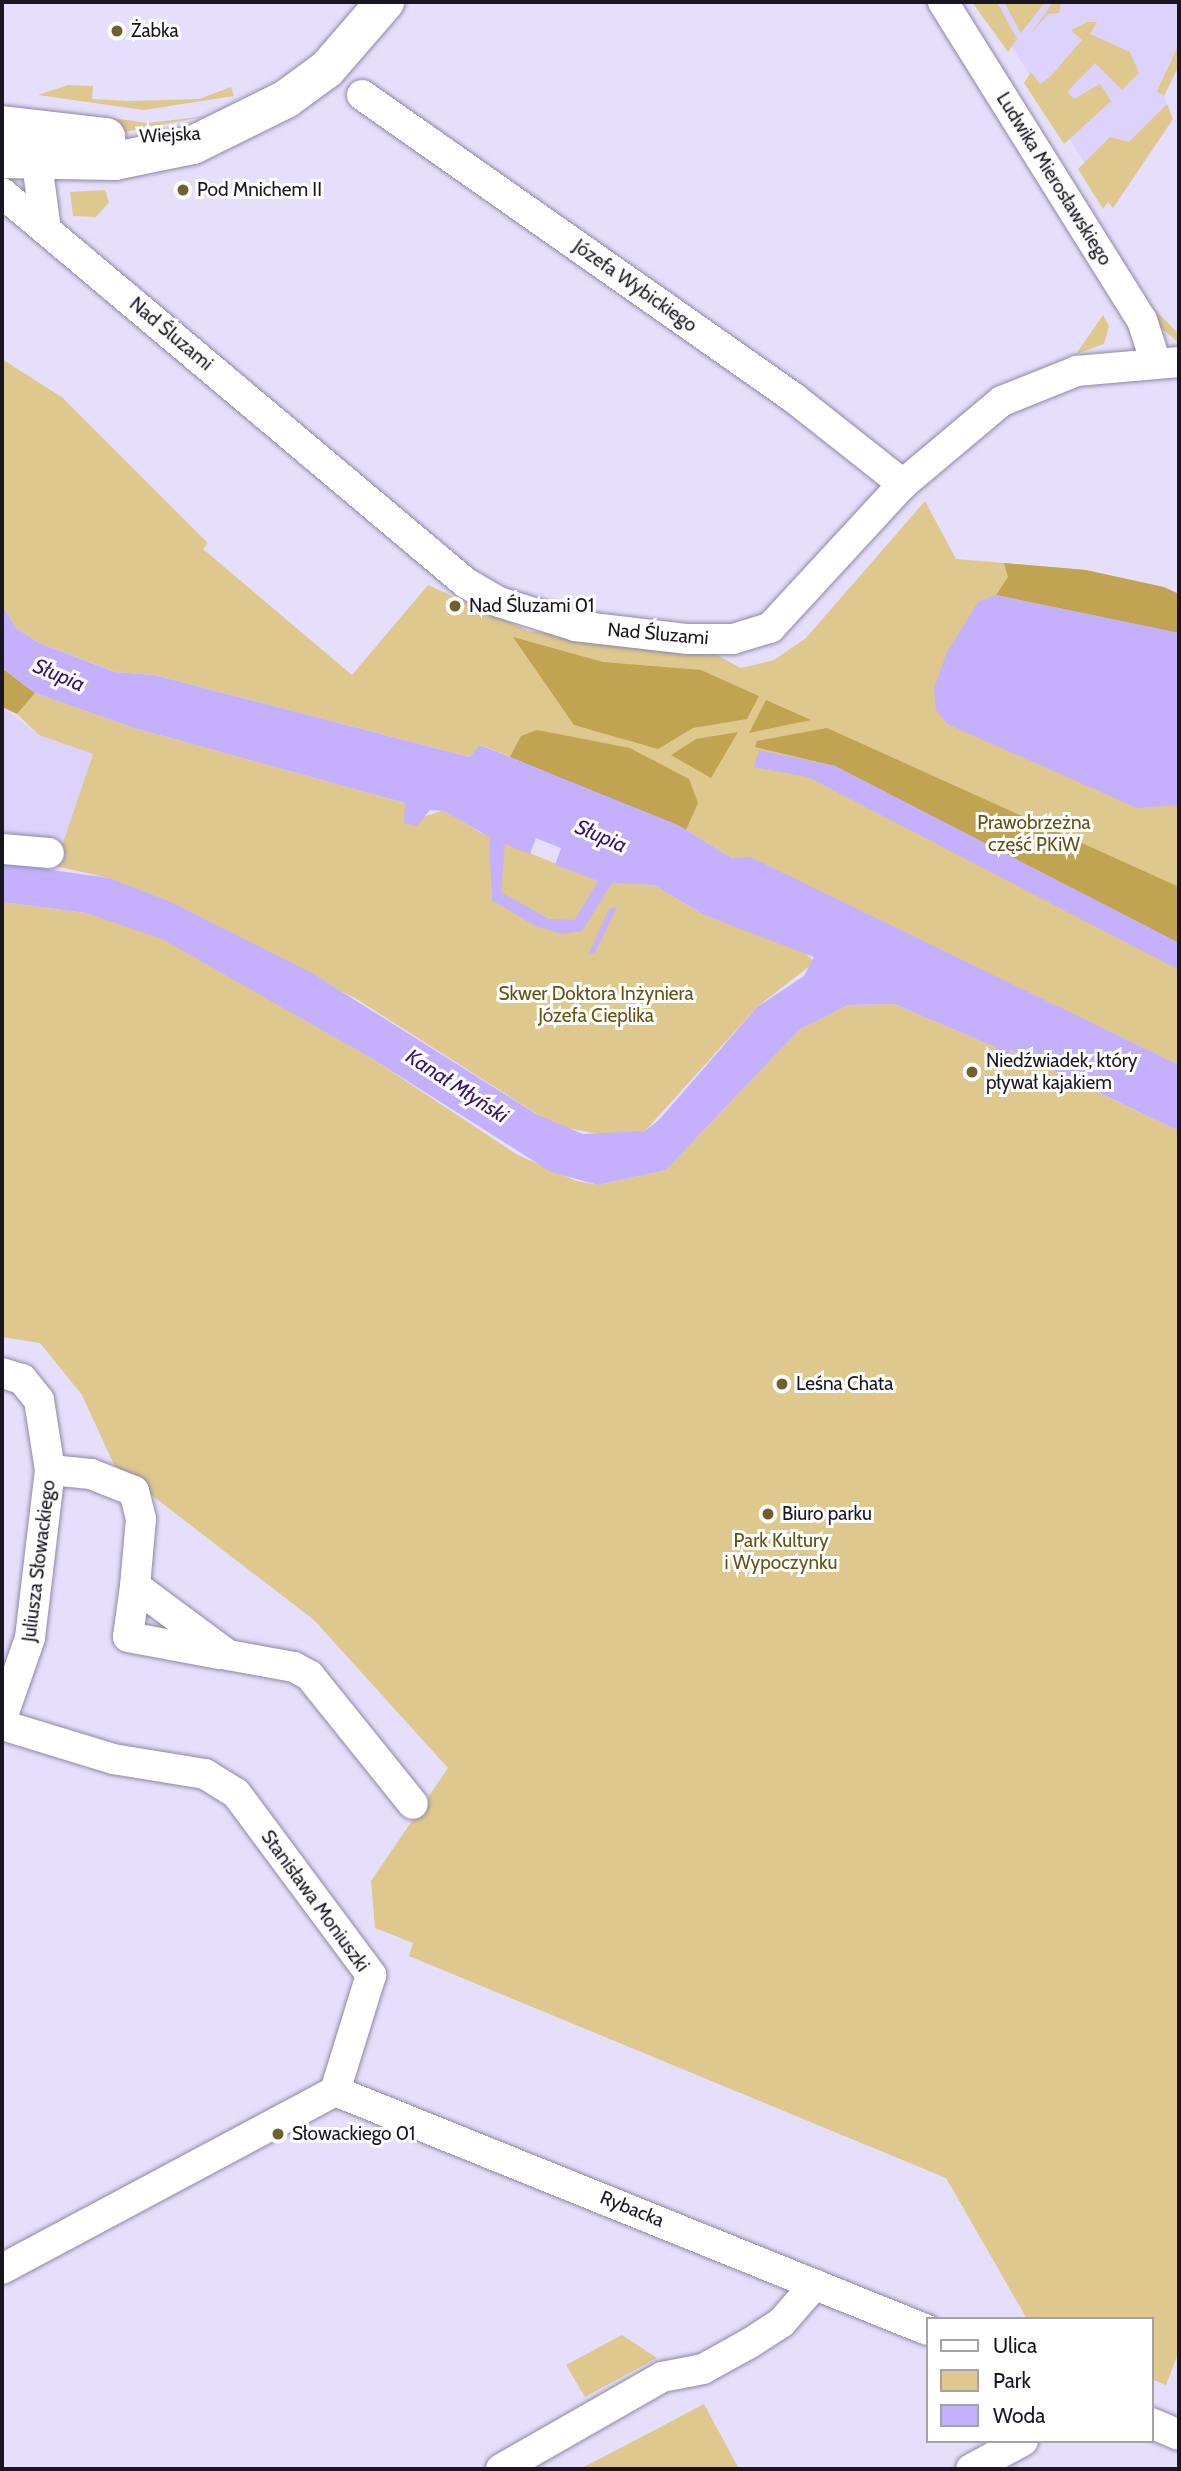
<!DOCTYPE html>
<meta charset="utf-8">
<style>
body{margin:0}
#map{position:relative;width:1181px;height:2471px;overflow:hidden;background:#e5dffb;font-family:Cabin,sans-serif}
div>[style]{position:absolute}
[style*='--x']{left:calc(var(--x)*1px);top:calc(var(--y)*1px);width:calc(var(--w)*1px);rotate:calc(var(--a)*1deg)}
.built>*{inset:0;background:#dcd2fc}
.green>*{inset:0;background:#dec88d}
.forest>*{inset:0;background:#c1a451}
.water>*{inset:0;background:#c4b0fd}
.roads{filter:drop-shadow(0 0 2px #8e87a7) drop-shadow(0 0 2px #8e87a7)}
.minor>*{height:30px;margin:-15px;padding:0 15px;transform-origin:15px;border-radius:15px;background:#fff}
.major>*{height:38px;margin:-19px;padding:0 19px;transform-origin:19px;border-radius:19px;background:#fff}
.dots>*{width:19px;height:19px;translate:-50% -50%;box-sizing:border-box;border:4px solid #fff;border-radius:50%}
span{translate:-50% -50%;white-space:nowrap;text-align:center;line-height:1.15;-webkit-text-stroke:6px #fff;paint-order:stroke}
.poi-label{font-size:19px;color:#191622}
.left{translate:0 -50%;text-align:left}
.street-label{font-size:19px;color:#191622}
.park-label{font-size:19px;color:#655111}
.water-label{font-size:21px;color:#38146b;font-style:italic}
.frame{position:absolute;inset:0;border:4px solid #191622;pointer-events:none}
.legend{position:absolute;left:926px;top:2317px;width:228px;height:126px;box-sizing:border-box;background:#fff;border:2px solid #a3a2a7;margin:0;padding:9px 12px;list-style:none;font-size:21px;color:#191622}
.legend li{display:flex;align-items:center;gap:14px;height:35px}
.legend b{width:35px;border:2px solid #a3a2a7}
</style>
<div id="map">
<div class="built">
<i style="clip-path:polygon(984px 2px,1179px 2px,1179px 65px,1164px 96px,1173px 119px,1113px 208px)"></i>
<i style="clip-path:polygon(2px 707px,39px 735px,93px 754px,55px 866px,2px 863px)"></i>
</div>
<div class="green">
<i style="clip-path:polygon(972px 2px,997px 2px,1017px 39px,1008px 52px)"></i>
<i style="clip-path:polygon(1004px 2px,1045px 2px,1021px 33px)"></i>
<i style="clip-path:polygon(1053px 2px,1061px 2px,1059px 13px,1048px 14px,1032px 32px)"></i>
<i style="clip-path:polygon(1087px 22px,1097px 22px,1090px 34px,1130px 52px,1139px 73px,1122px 90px,1095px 63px,1067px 92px,1074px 99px,1100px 84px,1111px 101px,1064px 144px,1024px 83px,1031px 72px,1040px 84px,1050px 77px,1082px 40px,1071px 30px)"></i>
<i style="clip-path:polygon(1179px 44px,1179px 65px,1164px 96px,1157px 91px)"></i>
<i style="clip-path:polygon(68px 85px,93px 86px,92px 99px,128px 101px,199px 99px,231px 87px,234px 96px,144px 110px,38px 95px)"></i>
<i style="clip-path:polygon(1167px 104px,1173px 119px,1113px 208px,1108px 202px,1103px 209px,1078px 169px,1110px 137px,1129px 142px)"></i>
<i style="clip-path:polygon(207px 116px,124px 132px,106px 123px,113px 118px,147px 123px)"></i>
<i style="clip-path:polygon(105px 190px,109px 202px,96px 217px,73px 216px,70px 192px)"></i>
<i style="clip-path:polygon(1156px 311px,1179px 334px,1179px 343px,1159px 326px)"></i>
<i style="clip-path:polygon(1103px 315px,1109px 326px,1104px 344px,1076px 354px)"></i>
<i style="clip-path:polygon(2px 359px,63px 398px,208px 543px,203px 549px,352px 675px,428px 585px,528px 631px,709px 651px,741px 668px,774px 660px,806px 638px,925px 501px,956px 559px,1086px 570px,1179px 594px,1179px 1065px,959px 959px,840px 914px,750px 858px,732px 858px,678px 825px,481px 745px,470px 757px,154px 675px,116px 672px,39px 643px,16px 628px,2px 605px)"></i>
<i style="clip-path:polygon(35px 693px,134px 728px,405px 803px,405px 823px,444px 810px,481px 833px,598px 881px,654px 885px,704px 915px,797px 946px,815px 962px,757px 1007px,645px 1131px,610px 1136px,556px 1126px,355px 998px,109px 878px,55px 866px,93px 754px,39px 735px,17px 714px)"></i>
<i style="clip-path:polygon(2px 902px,86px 913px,162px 938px,371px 1058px,516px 1154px,576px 1181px,598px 1185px,666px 1170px,799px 1030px,848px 1005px,894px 1004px,995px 1047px,996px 1056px,1006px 1061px,1009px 1050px,1179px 1131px,1179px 2351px,1166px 2385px,1151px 2379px,1151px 2319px,1027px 2319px,946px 2178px,409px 1956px,413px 1943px,375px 1928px,371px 1881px,448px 1768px,314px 1620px,115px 1467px,82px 1395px,40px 1343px,2px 1337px)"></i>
<i style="clip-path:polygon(622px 2335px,657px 2358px,585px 2397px,566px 2365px)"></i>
<i style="clip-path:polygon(704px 2404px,739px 2469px,580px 2469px,630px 2443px)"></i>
</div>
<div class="forest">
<i style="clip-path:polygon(1004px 563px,1086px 570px,1164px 587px,1179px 594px,1179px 633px,996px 595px,1008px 577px)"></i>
<i style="clip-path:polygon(513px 637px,603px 662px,701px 670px,759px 696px,747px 719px,693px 728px,658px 749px,574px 725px)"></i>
<i style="clip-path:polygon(2px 668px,35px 693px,17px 714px,2px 707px)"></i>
<i style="clip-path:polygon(766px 700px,811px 720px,749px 733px)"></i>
<i style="clip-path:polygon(827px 728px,1179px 887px,1179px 943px,835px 766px,755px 747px,757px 741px)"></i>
<i style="clip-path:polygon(537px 730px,630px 748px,689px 779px,698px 803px,686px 830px,510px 757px,521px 736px)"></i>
<i style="clip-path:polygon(738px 732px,711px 778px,671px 755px,696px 739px)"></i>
</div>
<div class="water">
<i style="clip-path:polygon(996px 595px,1179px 633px,1179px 805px,1137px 808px,947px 724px,936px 710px,934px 689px,947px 652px,978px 602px)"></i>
<i style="clip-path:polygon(evenodd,2px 605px,16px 628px,39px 643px,115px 672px,154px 675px,470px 757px,480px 745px,678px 825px,732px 858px,750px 857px,1179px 1065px,1179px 1131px,1010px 1050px,1007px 1062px,996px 1056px,995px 1047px,894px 1004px,848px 1005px,799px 1030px,666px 1170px,598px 1185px,551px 1172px,371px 1058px,162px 939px,86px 913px,2px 902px,2px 863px,109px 878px,173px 903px,312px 973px,538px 1115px,583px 1134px,645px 1131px,659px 1120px,757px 1007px,804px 976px,814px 957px,704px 915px,654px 885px,612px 883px,582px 931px,561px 934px,533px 925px,492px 900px,489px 837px,444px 811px,430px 810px,417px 826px,404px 823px,405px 803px,134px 728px,35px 693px,2px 668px,2px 605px,536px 838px,561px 848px,555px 865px,598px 881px,575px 920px,549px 919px,501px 892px,505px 844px,530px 854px,536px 838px)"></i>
<i style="clip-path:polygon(759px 750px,835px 766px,1179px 943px,1179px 970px,808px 777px,754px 767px)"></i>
<i style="clip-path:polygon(617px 907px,595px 953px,588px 955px,609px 909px)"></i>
</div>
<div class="roads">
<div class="minor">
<i style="--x:943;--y:2;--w:375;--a:58"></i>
<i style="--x:1142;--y:320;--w:42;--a:72"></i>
<i style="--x:362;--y:95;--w:528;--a:35.05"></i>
<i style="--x:794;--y:398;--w:139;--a:38.3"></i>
<i style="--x:34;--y:141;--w:90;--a:82.3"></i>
<i style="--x:2;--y:193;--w:606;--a:40.05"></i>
<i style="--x:466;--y:583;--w:38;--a:30"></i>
<i style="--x:499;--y:602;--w:80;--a:17.5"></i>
<i style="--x:575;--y:626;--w:114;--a:6.6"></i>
<i style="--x:688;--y:639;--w:45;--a:0"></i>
<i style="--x:733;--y:639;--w:39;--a:-17"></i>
<i style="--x:770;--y:628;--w:196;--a:-47.3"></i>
<i style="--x:903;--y:484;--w:129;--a:-40"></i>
<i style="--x:1002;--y:401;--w:81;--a:-21.8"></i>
<i style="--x:1077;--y:371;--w:102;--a:-5"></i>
<i style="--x:2;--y:849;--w:47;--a:4.9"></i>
<i style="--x:2;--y:1373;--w:21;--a:17"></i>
<i style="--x:22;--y:1379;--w:27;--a:51"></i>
<i style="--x:39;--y:1400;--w:71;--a:81.1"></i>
<i style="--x:50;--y:1470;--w:169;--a:96.8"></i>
<i style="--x:30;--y:1638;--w:85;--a:109.3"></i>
<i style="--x:50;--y:1470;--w:41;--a:5.6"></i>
<i style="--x:91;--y:1474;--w:46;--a:21.6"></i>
<i style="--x:134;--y:1491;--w:29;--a:76"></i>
<i style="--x:141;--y:1519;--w:67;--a:95.1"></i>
<i style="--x:135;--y:1586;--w:116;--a:36.6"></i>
<i style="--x:228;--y:1655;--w:67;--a:10.3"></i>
<i style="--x:294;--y:1667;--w:18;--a:29"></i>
<i style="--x:310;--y:1676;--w:164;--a:51.2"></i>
<i style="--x:135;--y:1586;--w:51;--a:97.8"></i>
<i style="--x:128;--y:1637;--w:94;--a:10.5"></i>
<i style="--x:2;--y:1725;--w:116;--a:17"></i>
<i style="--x:113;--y:1759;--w:93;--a:9.3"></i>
<i style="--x:205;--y:1774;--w:36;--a:32"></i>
<i style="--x:236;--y:1793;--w:227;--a:53.4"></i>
<i style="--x:371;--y:1975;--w:121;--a:107.2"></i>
<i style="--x:2;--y:2269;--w:378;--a:-28.1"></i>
<i style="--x:335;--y:2091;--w:638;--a:21.98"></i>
<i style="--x:1151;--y:2423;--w:30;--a:23"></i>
<i style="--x:501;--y:2469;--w:185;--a:-29.7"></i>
<i style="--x:662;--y:2377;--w:42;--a:-11"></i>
<i style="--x:703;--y:2369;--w:54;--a:-29"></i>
<i style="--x:750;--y:2343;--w:38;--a:-33"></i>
<i style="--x:782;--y:2322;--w:50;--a:-49"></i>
<i style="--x:971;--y:2469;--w:59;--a:-28.3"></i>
</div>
<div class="major">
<i style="--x:2;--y:125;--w:105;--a:6.6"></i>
<i style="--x:2;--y:159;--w:113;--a:1"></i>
<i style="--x:115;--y:161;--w:80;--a:-11.6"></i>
<i style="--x:193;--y:145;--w:104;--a:-26.3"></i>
<i style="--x:286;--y:99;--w:51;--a:-36.2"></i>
<i style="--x:327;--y:69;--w:89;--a:-49.1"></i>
</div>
</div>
<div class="dots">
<i style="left:117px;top:31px;background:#715f2d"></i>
<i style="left:183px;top:190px;background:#715f2d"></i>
<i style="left:455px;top:606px;background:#715f2d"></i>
<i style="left:972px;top:1072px;background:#715f2d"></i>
<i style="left:782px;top:1384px;background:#715f2d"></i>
<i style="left:768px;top:1514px;background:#715f2d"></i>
<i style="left:278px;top:2134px;background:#715f2d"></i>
</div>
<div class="poi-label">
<span class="left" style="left:131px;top:31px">Żabka</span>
<span class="left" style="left:197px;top:190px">Pod Mnichem II</span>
<span class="left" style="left:469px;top:606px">Nad Śluzami 01</span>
<span class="left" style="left:986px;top:1072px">Niedźwiadek, który<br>pływał kajakiem</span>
<span class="left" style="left:796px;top:1384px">Leśna Chata</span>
<span class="left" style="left:782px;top:1514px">Biuro parku</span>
<span class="left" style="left:292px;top:2134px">Słowackiego 01</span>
</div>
<div class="street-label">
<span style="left:170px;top:135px;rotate:-3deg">Wiejska</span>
<span style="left:1054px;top:179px;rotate:58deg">Ludwika Mierosławskiego</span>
<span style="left:635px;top:286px;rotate:35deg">Józefa Wybickiego</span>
<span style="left:171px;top:334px;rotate:40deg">Nad Śluzami</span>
<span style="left:658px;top:634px;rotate:5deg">Nad Śluzami</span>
<span style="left:39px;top:1561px;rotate:-83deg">Juliusza Słowackiego</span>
<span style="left:315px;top:1901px;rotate:54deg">Stanisława Moniuszki</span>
<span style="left:632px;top:2209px;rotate:22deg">Rybacka</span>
</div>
<div class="park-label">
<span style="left:1034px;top:834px">Prawobrzeżna<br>część PKiW</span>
<span style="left:596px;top:1005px">Skwer Doktora Inżyniera<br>Józefa Cieplika</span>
<span style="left:781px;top:1552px">Park Kultury<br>i Wypoczynku</span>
</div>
<div class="water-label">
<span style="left:59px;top:675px;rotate:23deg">Słupia</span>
<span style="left:601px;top:836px;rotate:23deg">Słupia</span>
<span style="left:457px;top:1086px;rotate:33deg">Kanał Młyński</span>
</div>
<div class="frame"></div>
<ul class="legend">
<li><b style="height:9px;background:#fff"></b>Ulica</li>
<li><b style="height:19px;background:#dec88d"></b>Park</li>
<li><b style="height:19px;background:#c4b0fd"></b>Woda</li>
</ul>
</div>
